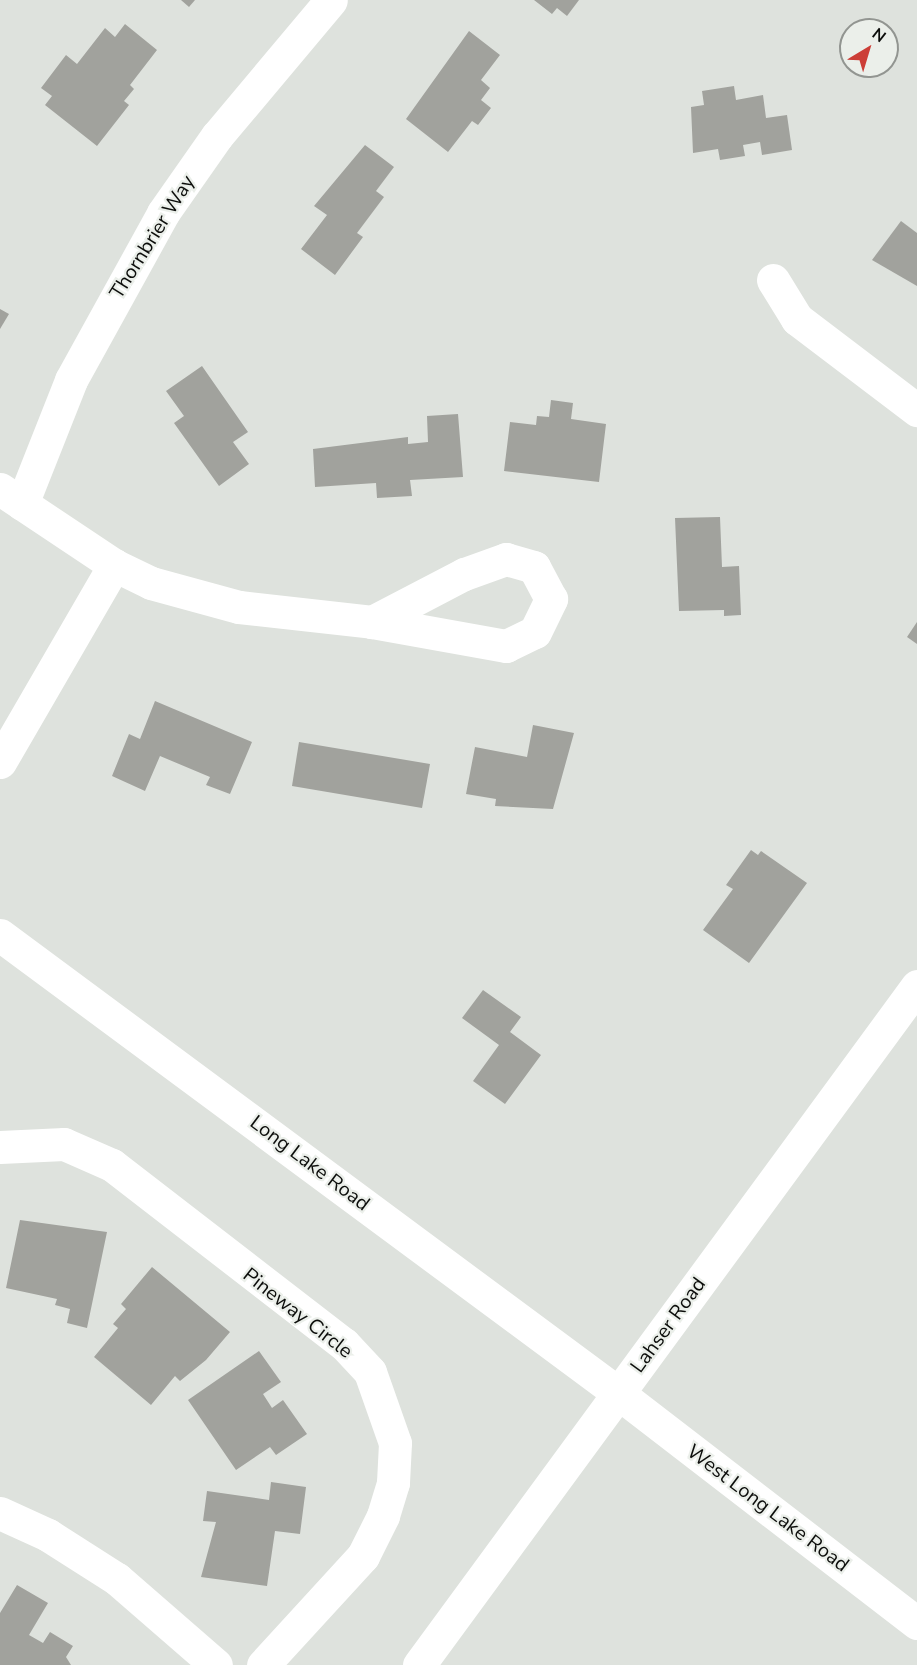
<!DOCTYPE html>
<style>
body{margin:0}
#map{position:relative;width:917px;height:1665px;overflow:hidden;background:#dee2dd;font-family:"Nunito Sans",sans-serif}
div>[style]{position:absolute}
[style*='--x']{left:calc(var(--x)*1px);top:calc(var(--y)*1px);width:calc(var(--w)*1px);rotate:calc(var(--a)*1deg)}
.building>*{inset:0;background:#a1a29d}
.minor>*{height:33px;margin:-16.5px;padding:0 16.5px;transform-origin:16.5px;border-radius:16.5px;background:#fff}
.major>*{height:33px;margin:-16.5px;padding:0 16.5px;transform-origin:16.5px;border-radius:16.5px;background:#fff}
span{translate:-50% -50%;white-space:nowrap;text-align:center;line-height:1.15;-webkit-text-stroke:4.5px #ebefea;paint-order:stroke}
.street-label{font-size:20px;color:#0c0d0b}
.north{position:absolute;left:839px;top:18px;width:60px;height:60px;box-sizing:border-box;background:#ebefea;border:2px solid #929591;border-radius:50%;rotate:38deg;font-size:16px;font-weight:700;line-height:24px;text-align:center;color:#0c0d0b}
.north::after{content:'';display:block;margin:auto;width:21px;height:27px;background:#cc3e37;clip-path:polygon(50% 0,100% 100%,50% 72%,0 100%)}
</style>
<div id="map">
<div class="building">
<i style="clip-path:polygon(181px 0,195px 0,189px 7px)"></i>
<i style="clip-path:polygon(534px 0,579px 0,567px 16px,557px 8px,552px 14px)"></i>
<i style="clip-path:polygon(125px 24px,157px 50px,130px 85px,134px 89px,124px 101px,129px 105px,97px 146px,45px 105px,52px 96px,41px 88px,66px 55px,77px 64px,105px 28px,115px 37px)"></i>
<i style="clip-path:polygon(469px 31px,500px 55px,481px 80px,490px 88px,481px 100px,491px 108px,478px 125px,472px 121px,448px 152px,406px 119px)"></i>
<i style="clip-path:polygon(734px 86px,736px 100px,763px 95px,766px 118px,787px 115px,792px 150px,762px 155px,760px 142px,743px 145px,745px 156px,720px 160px,718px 149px,693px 153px,691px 107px,704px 105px,702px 91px)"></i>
<i style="clip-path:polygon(365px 145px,394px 167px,376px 191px,384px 197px,357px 233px,363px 237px,335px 275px,301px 249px,327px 215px,314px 206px)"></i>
<i style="clip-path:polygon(901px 221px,917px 233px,917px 286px,872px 260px)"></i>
<i style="clip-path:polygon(0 309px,9px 314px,0 329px)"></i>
<i style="clip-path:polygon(202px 366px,248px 432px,233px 442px,249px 464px,219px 486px,174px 423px,184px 416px,166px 391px)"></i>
<i style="clip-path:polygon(551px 400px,573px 403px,571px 419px,606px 424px,599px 482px,504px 471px,510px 422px,536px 425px,537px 416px,549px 417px)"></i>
<i style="clip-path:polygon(458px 414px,463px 477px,410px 480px,412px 496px,377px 498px,376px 483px,315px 487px,313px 449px,408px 437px,408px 444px,428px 442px,427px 416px)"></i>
<i style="clip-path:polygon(720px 517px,722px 567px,739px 566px,741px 615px,724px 616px,724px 610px,679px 611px,675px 518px)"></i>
<i style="clip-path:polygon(917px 622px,917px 644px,907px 637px)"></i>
<i style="clip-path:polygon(155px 701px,252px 742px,230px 794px,206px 785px,210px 777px,160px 756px,145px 791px,112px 776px,129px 734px,140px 739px)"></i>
<i style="clip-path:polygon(533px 725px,574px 733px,553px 809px,495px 806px,496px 799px,466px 794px,475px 747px,527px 757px)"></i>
<i style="clip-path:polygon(299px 742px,430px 764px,422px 808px,292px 786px)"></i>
<i style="clip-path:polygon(751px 850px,758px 855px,761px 851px,807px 883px,749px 963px,703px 930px,733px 889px,726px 885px)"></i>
<i style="clip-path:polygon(483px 990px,521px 1017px,510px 1032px,541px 1055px,505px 1104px,473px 1081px,499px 1045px,462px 1018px)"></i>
<i style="clip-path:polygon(20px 1220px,107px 1232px,87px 1328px,67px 1323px,70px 1309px,55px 1305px,57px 1299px,6px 1288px)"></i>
<i style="clip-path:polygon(152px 1267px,230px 1332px,206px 1360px,180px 1381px,175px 1376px,151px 1405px,94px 1357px,118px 1328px,113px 1324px,126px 1309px,121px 1304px)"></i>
<i style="clip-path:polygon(259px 1351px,281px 1382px,263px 1394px,272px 1408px,283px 1400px,307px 1434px,276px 1455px,270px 1447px,236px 1470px,188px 1400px)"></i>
<i style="clip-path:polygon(271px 1482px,306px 1487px,300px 1534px,275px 1531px,267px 1586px,201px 1577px,216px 1522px,203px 1521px,207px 1491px,269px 1500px)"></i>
<i style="clip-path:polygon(17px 1585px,48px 1603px,29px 1635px,43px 1643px,50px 1632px,73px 1646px,66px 1657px,71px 1665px,0 1665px,0 1613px)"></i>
</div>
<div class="minor">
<i style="--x:773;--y:280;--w:46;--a:58.4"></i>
<i style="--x:797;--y:319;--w:151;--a:37.2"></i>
<i style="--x:0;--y:489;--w:137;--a:33.7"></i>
<i style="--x:114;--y:565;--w:41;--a:25.9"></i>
<i style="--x:151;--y:583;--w:91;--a:15.3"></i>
<i style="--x:239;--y:607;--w:134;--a:6.4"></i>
<i style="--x:372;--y:622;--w:136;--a:10.2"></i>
<i style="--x:506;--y:646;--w:32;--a:-26"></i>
<i style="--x:535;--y:632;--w:37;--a:-64"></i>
<i style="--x:551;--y:599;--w:36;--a:-118"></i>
<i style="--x:534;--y:567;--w:29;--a:-164"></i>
<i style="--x:506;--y:559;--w:45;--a:160.3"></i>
<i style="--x:464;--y:574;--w:104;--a:152.4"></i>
<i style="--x:22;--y:504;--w:133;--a:-68.4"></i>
<i style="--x:71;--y:380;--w:191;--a:-61.1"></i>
<i style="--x:163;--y:213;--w:94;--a:-55"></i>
<i style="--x:217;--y:136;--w:177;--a:-50"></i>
<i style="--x:0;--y:762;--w:228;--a:-59.9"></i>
<i style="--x:0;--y:1147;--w:64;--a:-2.7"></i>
<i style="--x:64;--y:1144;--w:52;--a:23.6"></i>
<i style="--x:112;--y:1165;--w:293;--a:37.7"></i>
<i style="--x:344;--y:1344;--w:38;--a:47"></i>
<i style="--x:370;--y:1372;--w:75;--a:70.6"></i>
<i style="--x:395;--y:1443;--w:40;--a:92.9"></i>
<i style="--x:393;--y:1483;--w:34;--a:107"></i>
<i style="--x:383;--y:1516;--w:45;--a:116.6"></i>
<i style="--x:363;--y:1556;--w:148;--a:132.5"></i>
<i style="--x:0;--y:1513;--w:53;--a:24.6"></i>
<i style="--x:48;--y:1535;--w:82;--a:32.5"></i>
<i style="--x:117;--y:1579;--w:131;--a:41"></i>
<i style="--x:419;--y:1665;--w:842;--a:-53.74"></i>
</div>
<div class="major">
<i style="--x:0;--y:935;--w:769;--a:36.54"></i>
<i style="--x:618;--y:1393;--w:377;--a:37.6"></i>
</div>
<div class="street-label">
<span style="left:152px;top:237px;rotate:-58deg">Thornbrier Way</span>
<span style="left:310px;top:1163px;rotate:37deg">Long Lake Road</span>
<span style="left:298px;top:1313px;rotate:38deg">Pineway Circle</span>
<span style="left:668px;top:1325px;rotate:-54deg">Lahser Road</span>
<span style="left:768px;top:1508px;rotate:37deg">West Long Lake Road</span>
</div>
<div class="north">N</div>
</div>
